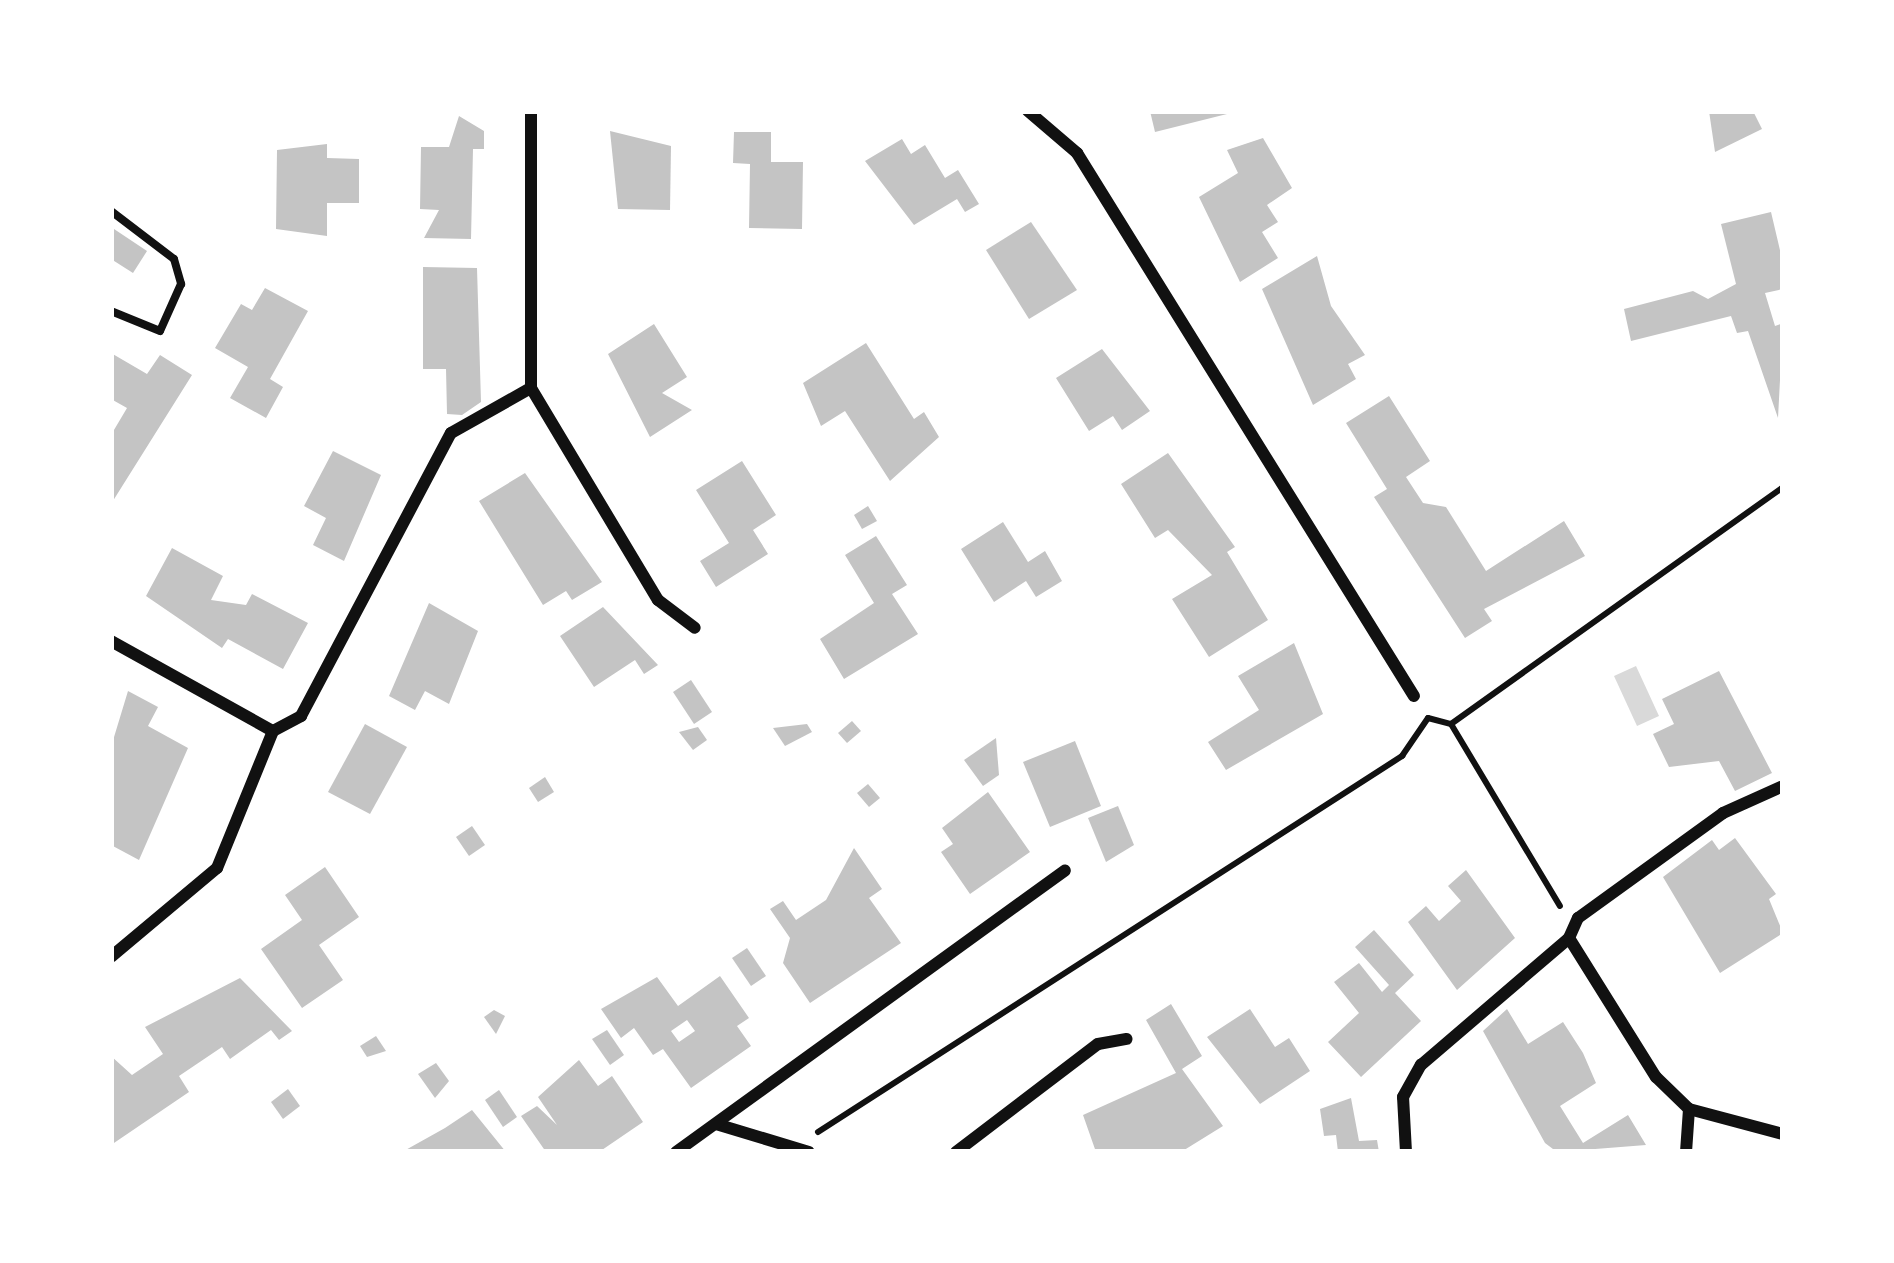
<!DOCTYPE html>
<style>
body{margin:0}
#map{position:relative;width:1894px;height:1263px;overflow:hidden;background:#fff;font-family:"PT Serif",serif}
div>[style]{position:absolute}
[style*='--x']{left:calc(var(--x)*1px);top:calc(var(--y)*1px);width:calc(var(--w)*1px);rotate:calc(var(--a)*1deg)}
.water>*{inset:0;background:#d9d9d9}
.building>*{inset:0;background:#c4c4c4}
.path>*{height:6px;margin:-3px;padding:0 3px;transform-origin:3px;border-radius:3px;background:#111}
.service>*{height:8px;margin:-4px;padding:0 4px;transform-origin:4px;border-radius:4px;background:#111}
.minor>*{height:12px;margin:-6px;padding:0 6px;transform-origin:6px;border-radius:6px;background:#111}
span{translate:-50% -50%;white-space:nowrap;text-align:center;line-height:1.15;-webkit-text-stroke:9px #fff;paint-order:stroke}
.frame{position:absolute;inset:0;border:114px solid #fff;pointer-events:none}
</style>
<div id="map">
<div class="water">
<i style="clip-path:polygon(1636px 666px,1659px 716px,1637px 726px,1614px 676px)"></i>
</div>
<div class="building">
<i style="clip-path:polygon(1150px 111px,1231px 111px,1231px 113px,1155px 132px)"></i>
<i style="clip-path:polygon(1709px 111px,1753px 111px,1762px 129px,1715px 152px)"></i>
<i style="clip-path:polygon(459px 116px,484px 131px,484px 149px,473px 149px,471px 239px,424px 238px,439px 210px,420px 209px,421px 147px,449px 147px)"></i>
<i style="clip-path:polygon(610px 131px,671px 146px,670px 210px,618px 209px)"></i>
<i style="clip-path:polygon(734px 132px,771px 132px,771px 162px,803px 162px,802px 229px,749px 228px,750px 164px,733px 163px)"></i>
<i style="clip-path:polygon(1263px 138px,1292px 188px,1267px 205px,1278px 222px,1262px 232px,1278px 258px,1240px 282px,1199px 197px,1238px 173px,1227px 150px)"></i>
<i style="clip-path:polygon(902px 139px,911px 154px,925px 145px,945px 178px,958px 170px,979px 204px,965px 212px,957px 199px,914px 225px,865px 161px)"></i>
<i style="clip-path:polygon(327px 144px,327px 158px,359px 159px,359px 203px,327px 203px,327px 236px,276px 229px,277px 150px)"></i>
<i style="clip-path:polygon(1771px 212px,1783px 263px,1783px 289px,1765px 293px,1775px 326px,1783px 323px,1778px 418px,1748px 331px,1737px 333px,1731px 316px,1631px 341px,1624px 309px,1693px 291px,1708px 299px,1736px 284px,1721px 224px)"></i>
<i style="clip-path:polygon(1031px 222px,1077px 290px,1029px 319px,986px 250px)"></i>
<i style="clip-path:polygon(111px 227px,147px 251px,133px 273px,111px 259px)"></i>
<i style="clip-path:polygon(1317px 256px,1331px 306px,1365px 355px,1348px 364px,1356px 379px,1313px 405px,1262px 289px)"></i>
<i style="clip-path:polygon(423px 267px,477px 268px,481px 402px,462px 415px,447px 414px,446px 369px,423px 369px)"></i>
<i style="clip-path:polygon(265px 288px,308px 311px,270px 379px,283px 387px,266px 418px,230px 398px,248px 367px,215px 348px,241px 304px,252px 310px)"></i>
<i style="clip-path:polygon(654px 324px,687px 377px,662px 393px,692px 410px,650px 437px,608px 354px)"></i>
<i style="clip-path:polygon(866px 343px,914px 419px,924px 412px,939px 437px,890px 481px,845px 411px,821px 426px,803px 383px)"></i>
<i style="clip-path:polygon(1102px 349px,1150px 411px,1122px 430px,1113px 416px,1089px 431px,1056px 378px)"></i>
<i style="clip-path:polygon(111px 353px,147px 374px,160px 355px,192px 375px,111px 504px,111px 435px,127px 408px,111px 399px)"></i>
<i style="clip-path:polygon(1389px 396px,1430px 461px,1406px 477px,1423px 503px,1446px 507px,1486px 571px,1564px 521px,1585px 556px,1484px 609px,1492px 621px,1465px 638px,1374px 497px,1387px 489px,1346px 423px)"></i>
<i style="clip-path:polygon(333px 451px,381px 475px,344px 561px,313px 545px,326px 518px,304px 506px)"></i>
<i style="clip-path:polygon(1168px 453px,1235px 547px,1227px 552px,1268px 620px,1209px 657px,1172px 599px,1212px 575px,1168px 530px,1155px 538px,1121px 484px)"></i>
<i style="clip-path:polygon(742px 461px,776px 515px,753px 530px,768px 554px,716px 587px,700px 561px,729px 543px,696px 490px)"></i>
<i style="clip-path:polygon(525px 473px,602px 582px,572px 600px,566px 591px,543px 605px,479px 501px)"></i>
<i style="clip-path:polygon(868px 506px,877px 521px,862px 529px,854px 515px)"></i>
<i style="clip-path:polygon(1003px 522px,1028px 562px,1045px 551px,1062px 581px,1036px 597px,1026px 581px,994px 602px,961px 549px)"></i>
<i style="clip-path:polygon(876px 536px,907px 585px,892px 594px,918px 634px,844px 679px,820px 639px,874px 603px,845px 555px)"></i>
<i style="clip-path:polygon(172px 548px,223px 576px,211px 600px,246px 605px,252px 594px,308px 623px,283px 669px,228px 639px,222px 648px,146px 596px)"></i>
<i style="clip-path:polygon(429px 603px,478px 631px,449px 704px,425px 691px,415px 710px,389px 696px)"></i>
<i style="clip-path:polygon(603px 607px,658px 665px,644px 674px,635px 660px,594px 687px,560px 636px)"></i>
<i style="clip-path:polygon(1294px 643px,1323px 714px,1226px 770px,1208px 742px,1259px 710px,1238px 676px)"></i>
<i style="clip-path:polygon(1719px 671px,1772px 773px,1735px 791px,1719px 761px,1669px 767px,1653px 734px,1674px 724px,1662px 699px)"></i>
<i style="clip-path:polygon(691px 680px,712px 712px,694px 724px,673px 692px)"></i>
<i style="clip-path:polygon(128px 691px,158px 707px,148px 726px,188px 748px,139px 860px,111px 845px,111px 747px)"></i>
<i style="clip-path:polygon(852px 721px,861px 731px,847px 743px,838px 733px)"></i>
<i style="clip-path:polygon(365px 724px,407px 747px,370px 814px,328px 792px)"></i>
<i style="clip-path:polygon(807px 724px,812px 732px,785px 746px,773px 728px)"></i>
<i style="clip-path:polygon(698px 727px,707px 740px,693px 750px,679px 732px)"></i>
<i style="clip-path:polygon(996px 738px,999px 775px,983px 786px,964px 760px)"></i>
<i style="clip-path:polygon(1075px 741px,1101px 806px,1050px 827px,1023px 762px)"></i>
<i style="clip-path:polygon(545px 777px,554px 792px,538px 802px,529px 788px)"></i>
<i style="clip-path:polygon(868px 784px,880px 798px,869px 807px,857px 793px)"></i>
<i style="clip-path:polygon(988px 792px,1030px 852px,970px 894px,941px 852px,953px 844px,942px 828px)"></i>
<i style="clip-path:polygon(1118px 806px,1134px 845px,1106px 862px,1088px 818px)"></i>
<i style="clip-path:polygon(472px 826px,485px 845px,469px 856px,456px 837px)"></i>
<i style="clip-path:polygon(1735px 838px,1776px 894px,1769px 899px,1783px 933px,1720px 973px,1663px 877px,1712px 840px,1719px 850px)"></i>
<i style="clip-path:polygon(854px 848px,882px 889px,869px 898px,901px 943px,810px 1003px,783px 963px,790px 938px,770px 909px,783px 901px,796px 920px,826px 900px)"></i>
<i style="clip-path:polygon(325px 867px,359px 917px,319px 945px,343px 980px,302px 1008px,261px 949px,302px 920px,285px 895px)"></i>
<i style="clip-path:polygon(1466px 870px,1515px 938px,1457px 990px,1408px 922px,1426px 906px,1439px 921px,1461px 901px,1448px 886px)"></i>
<i style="clip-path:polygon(1374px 930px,1414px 975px,1395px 993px,1421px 1021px,1361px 1077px,1328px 1042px,1359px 1013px,1334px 982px,1359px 963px,1382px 992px,1389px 985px,1355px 947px)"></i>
<i style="clip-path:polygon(747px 948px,766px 976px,751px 986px,732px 958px)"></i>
<i style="clip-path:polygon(evenodd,720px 976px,749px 1018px,737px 1026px,751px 1046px,691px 1088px,663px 1049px,653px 1055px,634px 1028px,621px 1038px,601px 1009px,657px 977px,678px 1006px,720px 976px,687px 1020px,695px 1031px,679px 1042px,671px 1031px,687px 1020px)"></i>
<i style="clip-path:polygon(240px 978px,292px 1031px,279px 1040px,271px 1030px,230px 1059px,222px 1047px,179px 1076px,189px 1092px,111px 1145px,111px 1056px,132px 1075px,163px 1054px,145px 1027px)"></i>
<i style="clip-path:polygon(1171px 1004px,1202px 1056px,1182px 1069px,1223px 1126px,1181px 1152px,1096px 1152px,1083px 1115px,1176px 1073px,1146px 1020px)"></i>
<i style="clip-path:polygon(1250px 1009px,1275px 1047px,1289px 1038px,1310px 1071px,1260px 1104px,1207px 1037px)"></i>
<i style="clip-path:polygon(1507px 1009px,1528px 1044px,1563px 1022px,1583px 1053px,1596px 1083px,1560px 1106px,1583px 1143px,1628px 1115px,1646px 1145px,1557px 1152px,1545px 1143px,1483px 1031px)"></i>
<i style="clip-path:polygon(494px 1010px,505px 1016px,496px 1034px,484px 1017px)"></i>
<i style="clip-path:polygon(607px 1030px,624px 1055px,610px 1065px,592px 1039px)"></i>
<i style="clip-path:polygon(376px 1036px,386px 1051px,367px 1057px,360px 1046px)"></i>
<i style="clip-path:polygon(579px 1060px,598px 1086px,612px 1076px,643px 1122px,599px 1152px,546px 1152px,521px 1116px,537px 1106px,557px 1125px,538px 1097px)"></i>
<i style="clip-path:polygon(436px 1063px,449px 1081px,435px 1098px,418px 1074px)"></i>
<i style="clip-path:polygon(288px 1089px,300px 1106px,283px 1119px,271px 1102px)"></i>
<i style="clip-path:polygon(499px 1090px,517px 1117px,503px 1127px,485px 1100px)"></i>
<i style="clip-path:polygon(1351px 1098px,1359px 1141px,1377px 1140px,1379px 1152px,1338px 1152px,1336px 1135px,1324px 1136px,1320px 1109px)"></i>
<i style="clip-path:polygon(472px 1110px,506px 1152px,402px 1152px,445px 1128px)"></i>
</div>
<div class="path">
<i style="--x:1451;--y:724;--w:212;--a:59.1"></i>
<i style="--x:818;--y:1132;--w:695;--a:-32.77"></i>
<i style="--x:1402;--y:756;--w:46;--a:-55.6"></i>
<i style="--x:1428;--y:718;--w:24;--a:15"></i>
<i style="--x:1451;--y:724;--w:408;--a:-35.5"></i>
</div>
<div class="service">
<i style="--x:111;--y:211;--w:79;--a:37.3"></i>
<i style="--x:174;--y:259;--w:26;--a:74"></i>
<i style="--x:181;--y:284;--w:51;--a:114.1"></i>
<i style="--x:160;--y:331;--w:53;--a:-157.8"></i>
</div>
<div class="minor">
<i style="--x:531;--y:111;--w:277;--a:90"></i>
<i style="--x:531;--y:388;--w:247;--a:59.1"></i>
<i style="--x:658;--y:600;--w:46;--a:37.1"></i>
<i style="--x:1028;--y:111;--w:65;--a:40.6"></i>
<i style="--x:1077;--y:153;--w:639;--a:58.18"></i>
<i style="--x:111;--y:641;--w:185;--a:29.1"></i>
<i style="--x:273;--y:731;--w:148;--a:112.2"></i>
<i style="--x:217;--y:868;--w:138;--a:140"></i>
<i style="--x:273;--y:731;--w:32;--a:-28"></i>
<i style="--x:301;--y:716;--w:320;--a:-62.1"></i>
<i style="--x:451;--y:433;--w:92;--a:-29.4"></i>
<i style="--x:1569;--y:938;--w:22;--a:-66"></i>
<i style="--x:1578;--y:918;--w:179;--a:-35.9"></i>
<i style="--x:1723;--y:813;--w:66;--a:-24.2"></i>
<i style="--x:716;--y:1124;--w:97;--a:16.8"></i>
<i style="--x:676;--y:1152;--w:480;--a:-35.9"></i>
<i style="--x:956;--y:1152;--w:178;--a:-37.3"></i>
<i style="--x:1098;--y:1044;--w:29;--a:-10"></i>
<i style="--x:1406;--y:1152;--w:55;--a:-93.1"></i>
<i style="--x:1403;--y:1097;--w:37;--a:-61"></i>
<i style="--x:1421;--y:1065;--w:195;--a:-40.6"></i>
<i style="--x:1569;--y:938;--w:164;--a:58"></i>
<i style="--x:1656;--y:1077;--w:46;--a:44.1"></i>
<i style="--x:1689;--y:1109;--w:97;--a:14.9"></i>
<i style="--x:1686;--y:1152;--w:43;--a:-86"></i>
</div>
<div class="frame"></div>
</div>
